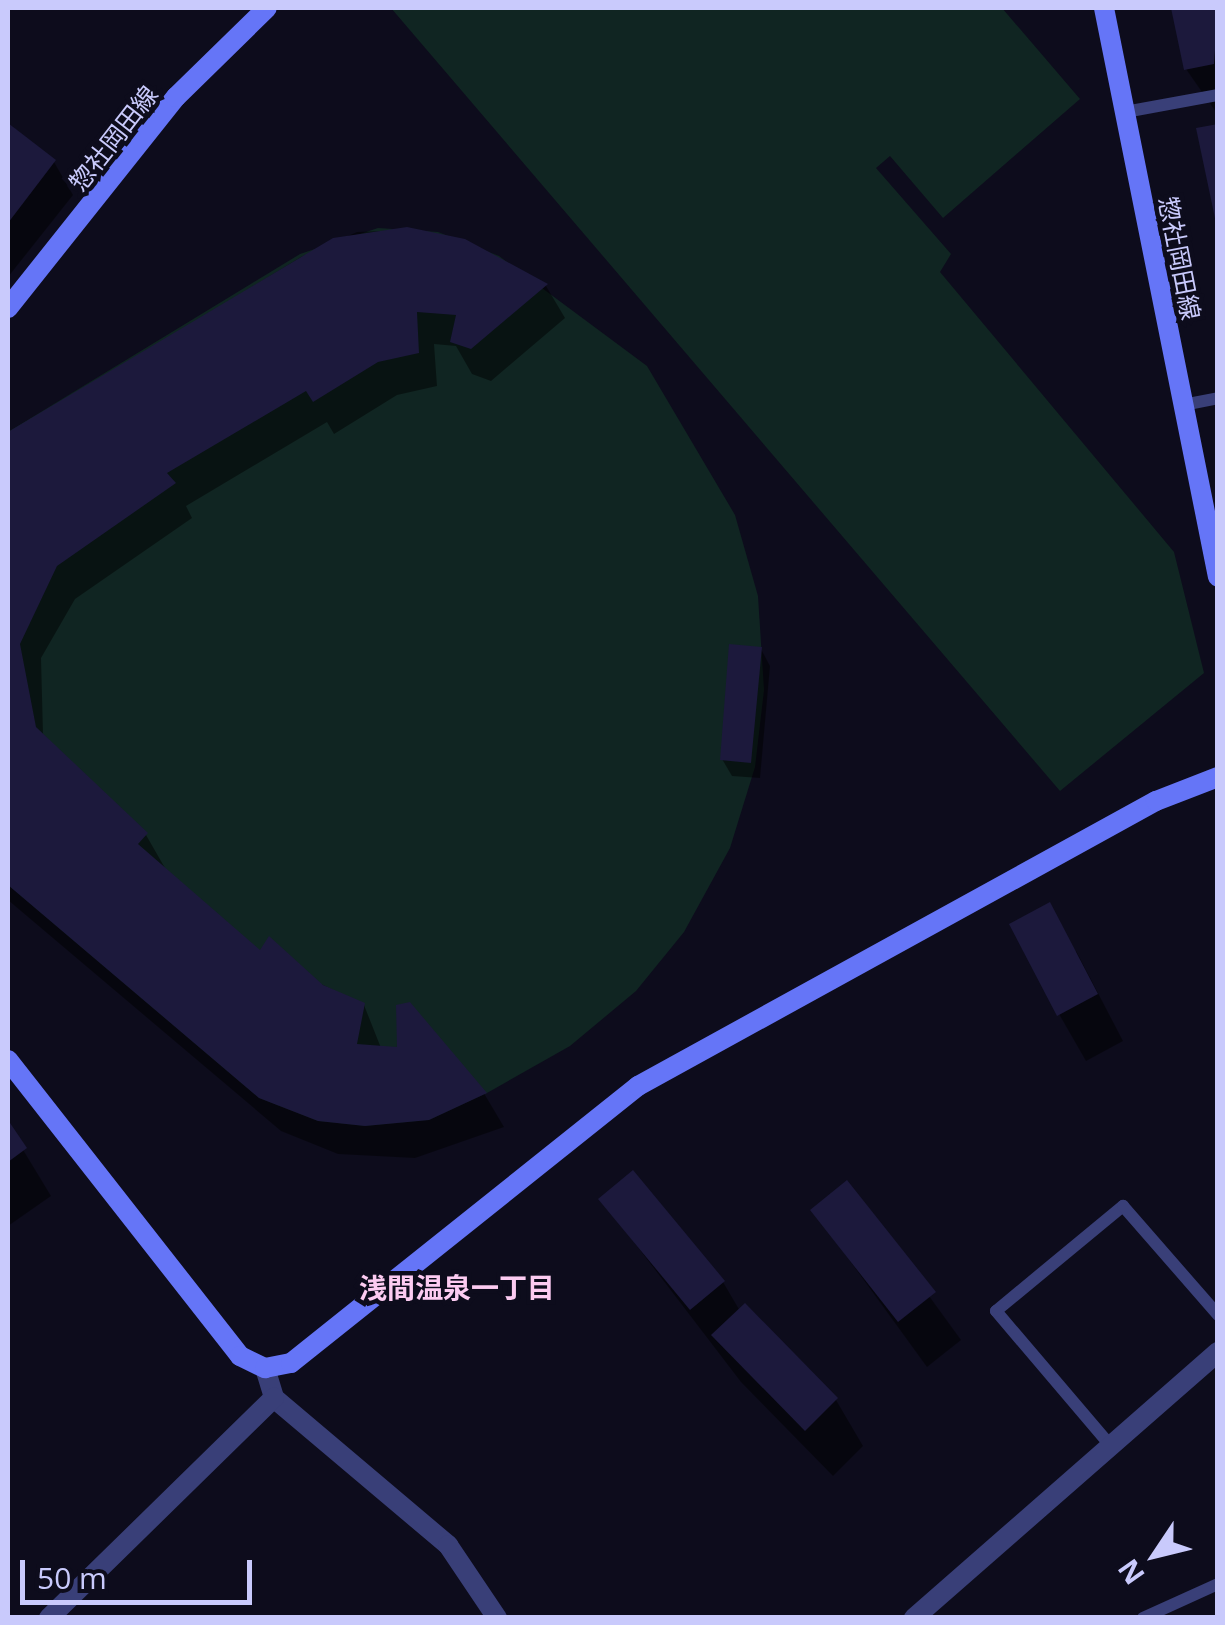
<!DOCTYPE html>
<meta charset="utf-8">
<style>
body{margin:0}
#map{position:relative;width:1225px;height:1625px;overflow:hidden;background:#0d0c1c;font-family:"Open Sans","Noto Sans JP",sans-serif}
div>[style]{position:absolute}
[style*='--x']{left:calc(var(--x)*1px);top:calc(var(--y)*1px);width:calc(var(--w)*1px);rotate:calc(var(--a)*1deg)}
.green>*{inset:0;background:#102522}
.shadow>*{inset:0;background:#0007}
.building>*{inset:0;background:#1c193c}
.lane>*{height:12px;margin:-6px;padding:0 6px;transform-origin:6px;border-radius:6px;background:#393f78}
.street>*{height:20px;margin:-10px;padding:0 10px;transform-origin:10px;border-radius:10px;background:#393f78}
.secondary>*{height:20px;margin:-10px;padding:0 10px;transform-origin:10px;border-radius:10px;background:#6575f7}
span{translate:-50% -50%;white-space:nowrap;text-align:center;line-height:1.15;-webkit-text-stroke:9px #0d0c1c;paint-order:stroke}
.street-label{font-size:25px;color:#c9cafc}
.neighbourhood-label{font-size:28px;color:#fccbf1;font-weight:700}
.frame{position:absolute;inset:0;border:10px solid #c9cafc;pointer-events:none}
.north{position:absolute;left:1105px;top:1505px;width:100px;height:100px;-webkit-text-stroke:8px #0d0c1c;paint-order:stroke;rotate:235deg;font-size:28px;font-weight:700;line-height:40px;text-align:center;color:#c9cafc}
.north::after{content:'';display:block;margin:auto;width:35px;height:45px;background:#c9cafc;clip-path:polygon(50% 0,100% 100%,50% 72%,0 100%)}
.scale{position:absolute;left:20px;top:1560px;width:232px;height:45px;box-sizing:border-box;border:5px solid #c9cafc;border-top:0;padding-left:12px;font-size:30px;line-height:35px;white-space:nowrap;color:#c9cafc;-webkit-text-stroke:8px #0d0c1c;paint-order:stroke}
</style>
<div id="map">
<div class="green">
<i style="clip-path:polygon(391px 8px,1002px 8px,1080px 99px,943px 218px,890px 156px,876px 168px,951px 254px,940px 272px,1174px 552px,1204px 673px,1060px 791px)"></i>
<i style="clip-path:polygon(378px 228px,438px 232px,499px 256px,647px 366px,735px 515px,758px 596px,764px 690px,755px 767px,730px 848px,684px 932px,636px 991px,570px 1046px,487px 1093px,429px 1120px,365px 1126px,318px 1121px,259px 1098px,8px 885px,8px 432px,300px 254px)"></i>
</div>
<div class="shadow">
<i style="clip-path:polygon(1174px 8px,1218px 8px,1218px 115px,1186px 69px)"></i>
<i style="clip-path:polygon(8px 123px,54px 162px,73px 195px,8px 277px)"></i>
<i style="clip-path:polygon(407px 230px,464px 241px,546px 286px,565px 318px,491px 381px,472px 374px,456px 346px,434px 344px,437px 386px,397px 395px,334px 434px,327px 422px,186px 506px,192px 518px,75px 599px,41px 658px,43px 734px,146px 835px,165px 868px,260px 954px,364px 1005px,381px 1048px,400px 1050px,409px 1005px,485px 1095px,504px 1127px,415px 1158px,338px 1154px,281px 1131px,8px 900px,8px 436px,301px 257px,357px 232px)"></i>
<i style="clip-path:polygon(761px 649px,770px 666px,760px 778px,732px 776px,722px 759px)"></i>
<i style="clip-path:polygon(1076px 951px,1123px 1041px,1086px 1061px,1059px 1014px)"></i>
<i style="clip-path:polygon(8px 1125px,51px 1196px,8px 1226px)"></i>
<i style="clip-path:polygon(847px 1183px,961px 1340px,927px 1367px,813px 1210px)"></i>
<i style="clip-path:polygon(601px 1199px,723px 1282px,740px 1311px,836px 1400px,863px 1446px,833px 1476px,741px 1382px)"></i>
</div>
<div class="building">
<i style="clip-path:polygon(1171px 8px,1218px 8px,1214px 64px,1184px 70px)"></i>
<i style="clip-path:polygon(8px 123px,56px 160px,8px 223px)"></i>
<i style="clip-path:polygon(1218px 124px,1218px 223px,1216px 223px,1196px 128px)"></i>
<i style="clip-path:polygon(407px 227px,465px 239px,548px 284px,471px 349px,450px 342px,456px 315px,417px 312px,419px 353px,378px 362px,313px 402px,306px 391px,167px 473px,176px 483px,57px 566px,20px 644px,36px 727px,148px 833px,138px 844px,260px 950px,269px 936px,323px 985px,365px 1003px,357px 1044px,397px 1047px,396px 1005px,410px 1002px,487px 1093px,429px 1120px,365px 1126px,318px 1121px,259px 1098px,8px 885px,8px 432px,333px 238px)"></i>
<i style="clip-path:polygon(729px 644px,762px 647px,751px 763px,720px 760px)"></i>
<i style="clip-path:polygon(1050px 902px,1098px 994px,1057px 1016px,1009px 924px)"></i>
<i style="clip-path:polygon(8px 1120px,27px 1148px,8px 1162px)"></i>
<i style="clip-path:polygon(633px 1170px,725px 1281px,690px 1310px,598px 1199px)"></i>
<i style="clip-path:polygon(847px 1180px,936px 1292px,898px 1322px,810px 1210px)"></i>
<i style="clip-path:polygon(745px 1303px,838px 1398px,805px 1431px,711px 1335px)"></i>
</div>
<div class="lane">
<i style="--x:1125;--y:112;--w:95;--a:-10.4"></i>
<i style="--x:1183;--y:405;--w:36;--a:-11"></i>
<i style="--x:1110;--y:1445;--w:176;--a:-130.4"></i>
<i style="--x:996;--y:1311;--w:165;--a:-39.6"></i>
<i style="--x:1123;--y:1206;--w:145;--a:48.9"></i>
<i style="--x:1143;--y:1618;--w:82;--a:-24.4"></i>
</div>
<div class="street">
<i style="--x:265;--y:1368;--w:31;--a:73"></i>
<i style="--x:274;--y:1398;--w:228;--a:40.2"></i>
<i style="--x:448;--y:1545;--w:88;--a:56.1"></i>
<i style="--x:49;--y:1618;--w:315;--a:-44.4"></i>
<i style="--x:914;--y:1618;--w:404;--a:-41.2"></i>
</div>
<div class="secondary">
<i style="--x:1104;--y:8;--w:580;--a:78.67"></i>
<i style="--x:8;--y:308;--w:270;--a:-51.5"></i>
<i style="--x:176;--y:97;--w:127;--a:-44.4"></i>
<i style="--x:8;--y:1060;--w:376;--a:51.9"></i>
<i style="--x:240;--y:1356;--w:28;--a:26"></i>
<i style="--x:265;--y:1368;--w:26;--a:-11"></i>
<i style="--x:291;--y:1363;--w:444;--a:-38.6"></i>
<i style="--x:638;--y:1086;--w:591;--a:-28.82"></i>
<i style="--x:1156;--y:801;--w:66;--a:-21.2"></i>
</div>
<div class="street-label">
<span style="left:113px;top:138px;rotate:-52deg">惣社岡田線</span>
<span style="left:1180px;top:258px;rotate:79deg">惣社岡田線</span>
</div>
<div class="neighbourhood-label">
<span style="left:457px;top:1287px">浅間温泉一丁目</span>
</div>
<div class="frame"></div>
<div class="north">N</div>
<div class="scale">50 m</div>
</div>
